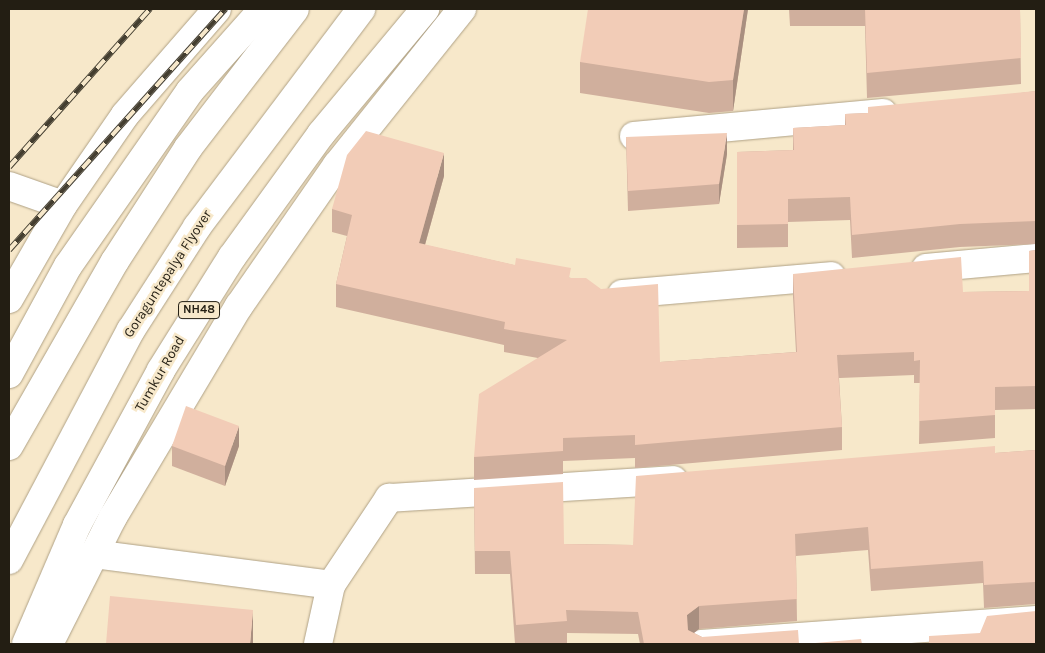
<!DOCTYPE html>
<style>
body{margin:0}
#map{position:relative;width:1045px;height:653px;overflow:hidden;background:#f7e8ca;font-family:Karla,sans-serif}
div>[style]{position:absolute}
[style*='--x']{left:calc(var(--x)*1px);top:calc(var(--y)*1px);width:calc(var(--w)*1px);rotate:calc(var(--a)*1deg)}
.roads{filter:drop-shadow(0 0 1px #afa185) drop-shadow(0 0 1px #afa185)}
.minor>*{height:28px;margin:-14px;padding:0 14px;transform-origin:14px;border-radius:14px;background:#fff}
.tertiary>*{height:28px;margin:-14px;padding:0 14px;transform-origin:14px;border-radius:14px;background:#fff}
.trunk>*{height:28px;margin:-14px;padding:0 14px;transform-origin:14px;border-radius:14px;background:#fff}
.motorway>*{height:28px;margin:-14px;padding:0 14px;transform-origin:14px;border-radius:14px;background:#fff}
.rail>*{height:5.5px;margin-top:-2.75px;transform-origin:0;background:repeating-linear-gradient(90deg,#f7e8ca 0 11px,#443e30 0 22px);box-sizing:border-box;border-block:1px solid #443e30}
.wall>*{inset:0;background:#d0af9d}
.shaded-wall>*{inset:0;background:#a98f80}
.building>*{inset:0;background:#f2ccb7}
span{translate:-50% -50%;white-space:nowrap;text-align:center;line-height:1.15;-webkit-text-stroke:5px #f7e8ca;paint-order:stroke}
.shield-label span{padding:1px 4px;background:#f7e8ca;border:1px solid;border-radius:4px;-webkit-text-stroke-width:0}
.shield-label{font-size:12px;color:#231e13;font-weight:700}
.street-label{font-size:14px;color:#231e13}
.frame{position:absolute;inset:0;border:10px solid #231e13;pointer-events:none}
</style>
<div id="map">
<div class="roads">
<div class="minor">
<i style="--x:634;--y:136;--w:250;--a:-5.3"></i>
<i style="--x:9;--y:186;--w:57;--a:19.4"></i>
<i style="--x:926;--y:268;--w:110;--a:-5.2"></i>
<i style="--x:622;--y:294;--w:210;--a:-4.9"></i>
<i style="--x:93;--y:554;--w:240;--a:7.4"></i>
<i style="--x:318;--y:644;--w:60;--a:-77.6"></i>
<i style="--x:331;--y:585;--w:105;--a:-56.3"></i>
<i style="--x:389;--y:498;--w:285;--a:-3.6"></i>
<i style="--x:701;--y:644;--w:336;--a:-4.1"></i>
</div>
<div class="tertiary">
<i style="--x:9;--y:299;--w:108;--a:-60.1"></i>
<i style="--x:63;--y:205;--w:109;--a:-55.4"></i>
<i style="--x:125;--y:115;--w:140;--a:-49"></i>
<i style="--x:49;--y:644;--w:142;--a:-63.3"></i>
<i style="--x:113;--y:517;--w:246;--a:-59.2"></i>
<i style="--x:239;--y:306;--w:172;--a:-55.2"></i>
<i style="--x:337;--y:165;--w:200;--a:-51.3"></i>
</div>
<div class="trunk">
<i style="--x:9;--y:374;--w:123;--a:-61.4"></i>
<i style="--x:68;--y:266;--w:213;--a:-55.1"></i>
<i style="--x:190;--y:91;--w:110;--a:-48.3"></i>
<i style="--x:26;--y:644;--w:129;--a:-66.8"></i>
<i style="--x:77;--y:525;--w:176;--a:-61.5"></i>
<i style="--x:161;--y:370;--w:133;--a:-57.9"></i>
<i style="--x:232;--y:257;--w:152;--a:-54.1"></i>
<i style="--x:321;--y:134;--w:163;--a:-50.2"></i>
</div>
<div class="motorway">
<i style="--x:9;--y:446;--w:213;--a:-60.2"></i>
<i style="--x:115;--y:261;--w:135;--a:-57.1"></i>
<i style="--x:188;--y:148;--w:175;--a:-52.4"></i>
<i style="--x:9;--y:560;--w:260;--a:-62.1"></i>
<i style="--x:131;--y:330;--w:122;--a:-57.3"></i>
<i style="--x:197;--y:227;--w:273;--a:-53"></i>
</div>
</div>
<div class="rail">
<i style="--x:9;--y:167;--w:212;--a:-48.3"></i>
<i style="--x:9;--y:250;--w:324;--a:-48.1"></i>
</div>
<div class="wall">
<i style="clip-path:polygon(748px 9px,733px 111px,709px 113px,580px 93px,580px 62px)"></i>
<i style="clip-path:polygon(789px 9px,1020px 9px,1021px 84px,867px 98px,865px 26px,790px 26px)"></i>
<i style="clip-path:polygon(1036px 91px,1036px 244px,960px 247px,852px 258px,850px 220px,788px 222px,788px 247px,737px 248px,737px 152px,793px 150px,793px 128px,845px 125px,845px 114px,868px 113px)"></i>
<i style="clip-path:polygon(626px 137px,727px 154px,719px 204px,628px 211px)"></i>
<i style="clip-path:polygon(444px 176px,425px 245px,571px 278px,660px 362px,796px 352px,793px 297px,793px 274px,963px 292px,1029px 291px,1029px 251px,1036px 250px,1036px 409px,995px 410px,995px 438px,919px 444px,920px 383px,914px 383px,914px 375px,839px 378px,842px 427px,842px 450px,635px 468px,635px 458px,563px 461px,563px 474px,474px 480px,474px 457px,538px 358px,504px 352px,504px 345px,336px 307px,336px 284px,347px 236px,332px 232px,332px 209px)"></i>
<i style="clip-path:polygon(172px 446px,239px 446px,225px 486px,172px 466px)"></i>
<i style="clip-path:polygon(1036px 450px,1036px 605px,1035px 604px,984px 608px,983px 583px,871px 591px,868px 550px,796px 556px,797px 621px,699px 629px,694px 633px,702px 637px,799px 644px,640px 644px,638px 634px,567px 633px,567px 644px,515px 644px,510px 574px,475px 574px,474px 488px,564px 544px,633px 545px,995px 453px)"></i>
</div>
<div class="shaded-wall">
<i style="clip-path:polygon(744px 9px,748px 9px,733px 111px,733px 80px)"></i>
<i style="clip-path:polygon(727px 133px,727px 154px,719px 204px,719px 184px)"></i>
<i style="clip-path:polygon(444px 153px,444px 176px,419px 266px,419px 243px)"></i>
<i style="clip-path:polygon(239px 426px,239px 446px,225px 486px,225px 466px)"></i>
<i style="clip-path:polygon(699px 606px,699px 629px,687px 638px,687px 615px)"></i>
<i style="clip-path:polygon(253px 610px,253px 644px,250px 644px)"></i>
</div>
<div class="building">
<i style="clip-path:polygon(588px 9px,744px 9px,733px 80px,709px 82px,580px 62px)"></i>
<i style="clip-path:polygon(865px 9px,1020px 9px,1021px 58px,867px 73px)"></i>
<i style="clip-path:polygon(1036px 91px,1036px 221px,960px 224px,852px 235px,850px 197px,788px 199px,788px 224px,737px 225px,737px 152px,794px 150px,793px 128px,846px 125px,845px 114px,868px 113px,868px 107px)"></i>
<i style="clip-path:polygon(366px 131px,444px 153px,419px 243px,515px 265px,516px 258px,571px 268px,569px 278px,586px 278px,601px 289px,658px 284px,660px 362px,797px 352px,793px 274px,961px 257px,963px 292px,1029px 291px,1029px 251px,1036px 250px,1036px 386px,995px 387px,995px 415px,919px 421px,920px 360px,914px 361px,914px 352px,837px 355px,842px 427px,635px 445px,635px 435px,563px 438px,563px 451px,474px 457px,479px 394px,567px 340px,504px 329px,505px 322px,336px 284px,352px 215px,332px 209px,347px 155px)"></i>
<i style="clip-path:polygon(727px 133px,719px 184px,628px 191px,626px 137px)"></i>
<i style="clip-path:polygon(186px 406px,239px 426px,225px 466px,172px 446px)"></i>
<i style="clip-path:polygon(995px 446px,995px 453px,1036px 450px,1036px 582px,1035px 582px,984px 585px,983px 561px,871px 569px,868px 527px,795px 534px,797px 599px,699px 606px,687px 615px,688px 630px,702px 637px,798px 630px,799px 644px,644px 644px,638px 612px,566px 610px,567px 621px,516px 625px,510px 551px,475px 551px,474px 488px,563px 482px,564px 544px,633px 545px,636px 476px)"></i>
<i style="clip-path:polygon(110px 596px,253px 610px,250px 644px,106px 644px)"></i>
<i style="clip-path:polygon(1036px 611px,1036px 644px,929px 644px,929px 636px,980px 633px,987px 616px)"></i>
<i style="clip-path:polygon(861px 639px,862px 644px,804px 644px)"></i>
</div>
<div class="shield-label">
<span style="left:199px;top:310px">NH48</span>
</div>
<div class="street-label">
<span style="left:168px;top:274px;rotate:-57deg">Goraguntepalya Flyover</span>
<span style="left:160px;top:374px;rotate:-60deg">Tumkur Road</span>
</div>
<div class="frame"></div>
</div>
